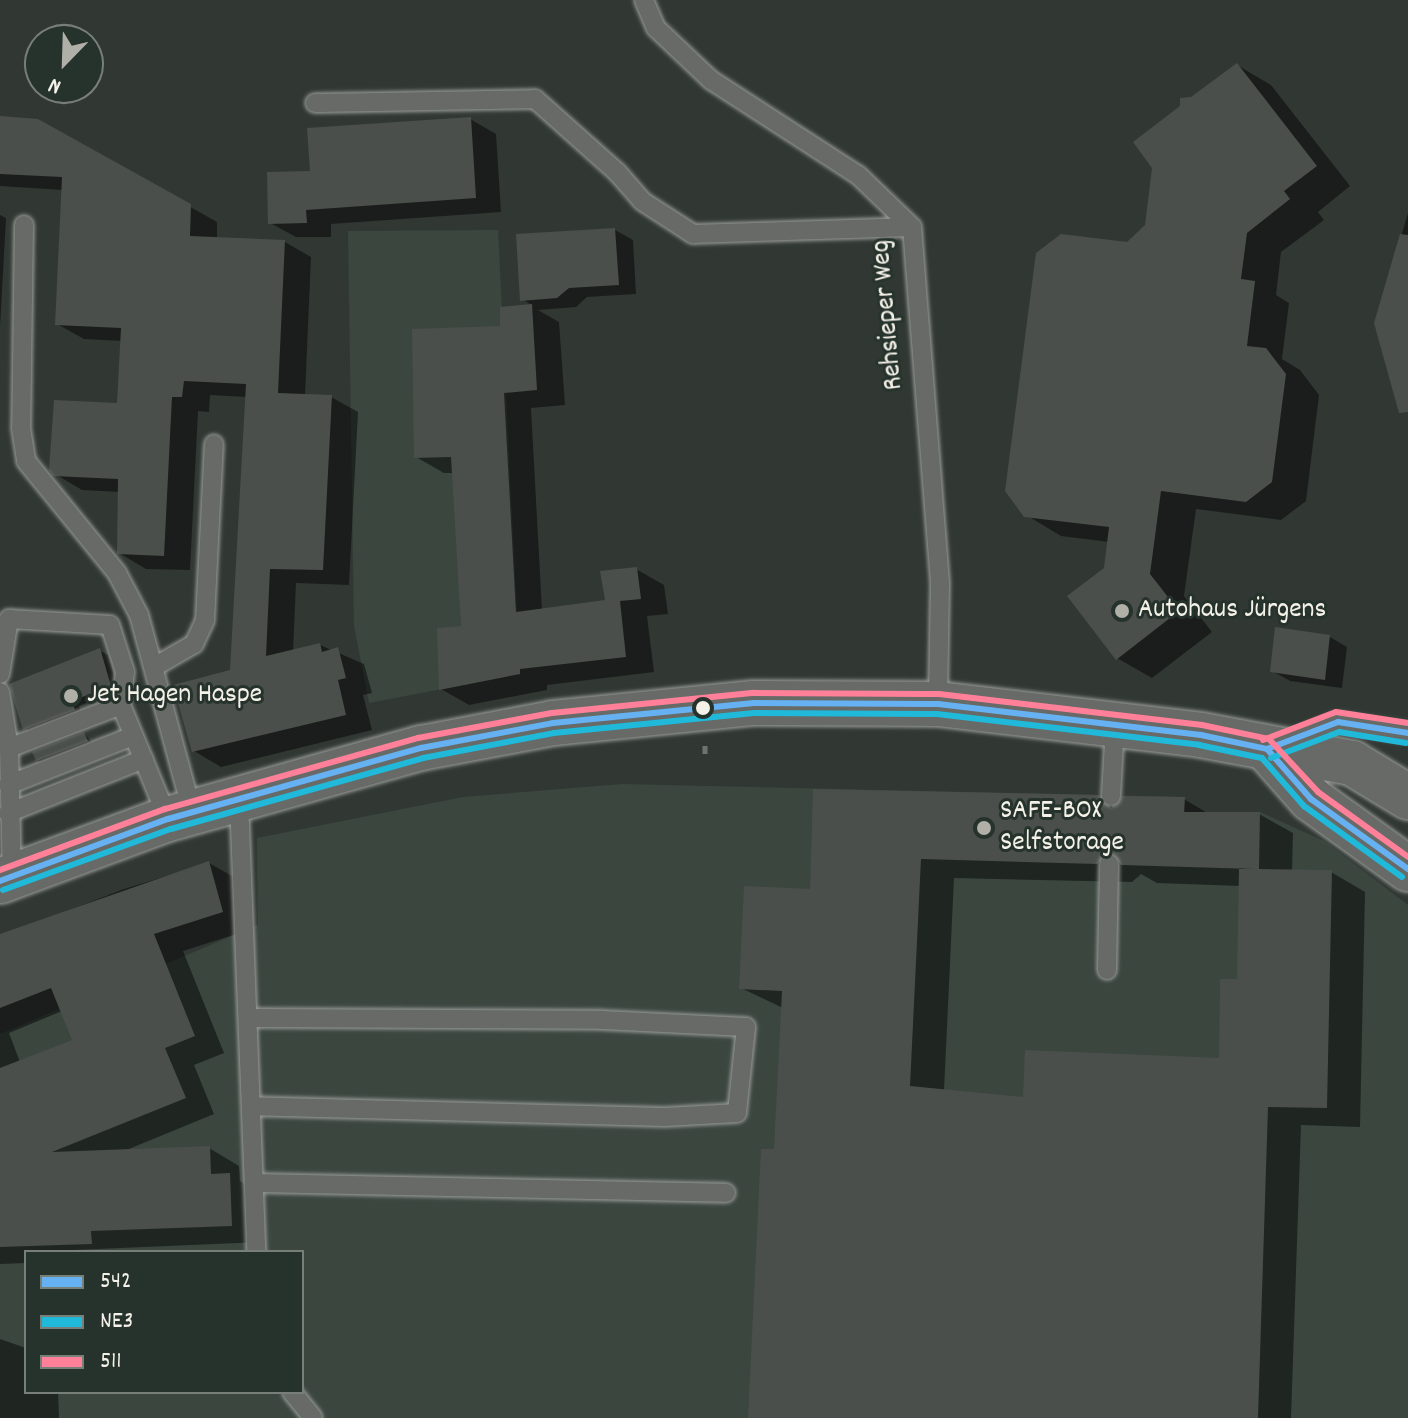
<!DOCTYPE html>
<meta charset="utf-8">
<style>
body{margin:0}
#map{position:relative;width:1408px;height:1418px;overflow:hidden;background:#313834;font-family:Dekko,sans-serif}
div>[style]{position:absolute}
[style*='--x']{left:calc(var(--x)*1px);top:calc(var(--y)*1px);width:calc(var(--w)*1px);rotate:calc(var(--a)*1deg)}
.built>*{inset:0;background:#3b463f}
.shadow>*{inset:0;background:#0007}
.building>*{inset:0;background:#4a4f4c}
.path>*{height:5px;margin-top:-2.5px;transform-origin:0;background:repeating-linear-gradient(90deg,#6f7370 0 8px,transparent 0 14px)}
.roads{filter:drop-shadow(0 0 2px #9a9d99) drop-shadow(0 0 2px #9a9d99)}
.service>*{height:18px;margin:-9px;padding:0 9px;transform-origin:9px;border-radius:9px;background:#676a66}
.primary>*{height:44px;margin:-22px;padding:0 22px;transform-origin:22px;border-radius:22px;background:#676a66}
.bus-1>*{height:6px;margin:-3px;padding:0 3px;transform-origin:3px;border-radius:3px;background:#66b1f2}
.bus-2>*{height:6px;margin:-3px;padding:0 3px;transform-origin:3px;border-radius:3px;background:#20b9da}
.bus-3>*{height:6px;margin:-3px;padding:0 3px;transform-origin:3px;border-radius:3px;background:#ff8098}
.dots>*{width:22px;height:22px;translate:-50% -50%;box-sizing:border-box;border:4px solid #26332d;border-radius:50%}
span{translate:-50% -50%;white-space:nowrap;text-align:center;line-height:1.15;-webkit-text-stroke:6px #26332d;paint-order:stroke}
.street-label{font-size:28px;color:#f4f1e8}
.poi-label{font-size:28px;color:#f4f1e8}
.left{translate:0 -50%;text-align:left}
.legend{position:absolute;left:24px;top:1250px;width:280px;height:144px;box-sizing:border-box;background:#26332d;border:2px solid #787f78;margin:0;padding:10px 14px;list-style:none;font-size:24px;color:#f4f1e8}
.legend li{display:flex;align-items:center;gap:16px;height:40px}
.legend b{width:40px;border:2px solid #787f78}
.north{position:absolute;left:24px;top:24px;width:80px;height:80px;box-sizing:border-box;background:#26332d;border:2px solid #787f78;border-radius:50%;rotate:203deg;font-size:22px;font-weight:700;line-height:32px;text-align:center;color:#f4f1e8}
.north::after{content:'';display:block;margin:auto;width:28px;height:36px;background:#b0b0a9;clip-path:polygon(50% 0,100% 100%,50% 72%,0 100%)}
</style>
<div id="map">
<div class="built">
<i style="clip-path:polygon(498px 230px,520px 674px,369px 703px,354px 626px,348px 231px)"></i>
<i style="clip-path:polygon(evenodd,622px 784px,1185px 797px,1185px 812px,1260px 812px,1324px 841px,1408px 905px,1408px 1418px,0 1418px,0 1034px,258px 925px,257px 838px,463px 797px,622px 784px,26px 1252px,302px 1252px,302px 1392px,26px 1392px,26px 1252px)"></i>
</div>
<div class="shadow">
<i style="clip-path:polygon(1237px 65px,1271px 85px,1350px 186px,1318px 212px,1324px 220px,1281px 252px,1276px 295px,1289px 303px,1282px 359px,1300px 370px,1319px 395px,1306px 501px,1281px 520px,1196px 509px,1184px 596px,1212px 632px,1152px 678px,1117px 658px,1109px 542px,1061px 536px,1026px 515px,1128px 244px,1147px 226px,1192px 99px)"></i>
<i style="clip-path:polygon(0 118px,38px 121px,217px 222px,217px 239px,285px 242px,311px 257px,305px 396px,331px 397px,358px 412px,349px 585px,296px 583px,293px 652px,320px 645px,364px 664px,372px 693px,363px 695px,372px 730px,221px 767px,194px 751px,232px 672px,247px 397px,210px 395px,209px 412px,198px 411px,190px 570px,146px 569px,119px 553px,120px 492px,82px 490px,55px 474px,119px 405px,123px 341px,84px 339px,57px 324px,63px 190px,0 186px)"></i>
<i style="clip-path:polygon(470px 119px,496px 134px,501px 212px,331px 224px,331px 237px,296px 237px,270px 223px,312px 173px)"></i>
<i style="clip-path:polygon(1408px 213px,1408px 391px,1376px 323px)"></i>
<i style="clip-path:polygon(0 215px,6px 218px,0 328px)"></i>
<i style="clip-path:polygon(615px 230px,633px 240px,636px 294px,587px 297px,576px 307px,538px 310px,559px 322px,565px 405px,531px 408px,542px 610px,607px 602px,636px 569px,664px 585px,668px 614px,647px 616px,654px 672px,547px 685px,547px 690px,469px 705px,441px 689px,463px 628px,454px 473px,444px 473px,416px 457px,502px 328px,502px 309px,533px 306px,522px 299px)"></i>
<i style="clip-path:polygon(1330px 637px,1347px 647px,1342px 688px,1290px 681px,1272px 671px)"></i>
<i style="clip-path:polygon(100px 651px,108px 655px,118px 691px,79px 706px,82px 714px,33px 733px,25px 728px)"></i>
<i style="clip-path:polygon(84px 734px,95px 745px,45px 765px,37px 760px)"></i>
<i style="clip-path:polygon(evenodd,1098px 797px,1115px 807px,1184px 799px,1209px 814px,1259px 814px,1293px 833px,1292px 872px,1331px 872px,1365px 892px,1360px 1127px,1301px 1125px,1291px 1418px,750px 1418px,776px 1151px,783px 1008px,741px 988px,812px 891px,1098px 797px,1141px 874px,1157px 883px,1241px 886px,1239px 981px,1221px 1060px,1025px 1099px,944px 1091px,954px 878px,1132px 882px,1141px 874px)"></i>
<i style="clip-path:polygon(evenodd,209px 863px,239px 880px,252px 929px,183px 951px,224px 1053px,194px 1065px,214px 1114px,124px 1151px,209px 1148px,239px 1166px,240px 1181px,259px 1193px,261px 1242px,26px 1252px,26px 1263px,0 1264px,0 937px,124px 889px,209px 863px,62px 1011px,74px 1041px,20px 1062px,9px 1033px,62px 1011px)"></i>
<i style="clip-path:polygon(0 1339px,26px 1348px,26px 1392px,58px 1392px,59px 1418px,0 1418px)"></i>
</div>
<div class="building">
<i style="clip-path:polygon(1237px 63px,1317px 166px,1284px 191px,1290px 199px,1247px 233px,1241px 279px,1255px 281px,1247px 346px,1266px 348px,1286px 374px,1272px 482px,1246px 502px,1161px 491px,1150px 574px,1179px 611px,1116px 660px,1067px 596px,1104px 568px,1109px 527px,1024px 517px,1005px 491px,1036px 253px,1061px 234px,1127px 242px,1145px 225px,1152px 168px,1133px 142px,1180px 106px,1180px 98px,1191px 97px)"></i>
<i style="clip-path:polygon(0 116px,38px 119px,191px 204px,190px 236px,285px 240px,278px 393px,332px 395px,323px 570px,270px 569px,266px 656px,320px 643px,322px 652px,338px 647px,346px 678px,338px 680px,346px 715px,192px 752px,173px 685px,230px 670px,246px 384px,184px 381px,182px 397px,172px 397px,164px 556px,117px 554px,118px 479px,53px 476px,49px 470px,54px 400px,117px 403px,121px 328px,55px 325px,62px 177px,0 174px)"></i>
<i style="clip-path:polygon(471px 117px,476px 198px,306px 210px,307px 223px,268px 224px,267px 172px,310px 171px,307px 128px)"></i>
<i style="clip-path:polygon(615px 228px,619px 285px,569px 288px,557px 298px,520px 301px,516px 234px)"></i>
<i style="clip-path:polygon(1400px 234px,1408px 235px,1408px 412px,1399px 413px,1374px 323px)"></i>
<i style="clip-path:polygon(532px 304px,537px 390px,504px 393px,516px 612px,605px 600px,600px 571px,637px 567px,641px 599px,620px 601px,626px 657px,520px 669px,520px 674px,439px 690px,437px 628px,461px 626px,451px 457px,414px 458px,412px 329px,500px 326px,500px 307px)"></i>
<i style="clip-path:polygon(1275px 627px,1330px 635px,1325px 680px,1270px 672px)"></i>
<i style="clip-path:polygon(100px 648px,111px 686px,72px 701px,75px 710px,23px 730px,9px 684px)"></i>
<i style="clip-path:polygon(84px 732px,88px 741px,36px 761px,32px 752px)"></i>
<i style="clip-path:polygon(evenodd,813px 789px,1099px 795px,1111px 808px,1123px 796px,1185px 797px,1184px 812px,1260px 812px,1259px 869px,1332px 870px,1327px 1108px,1268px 1107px,1258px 1418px,748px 1418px,761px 1149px,774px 1149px,782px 991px,739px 989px,744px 886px,810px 889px,813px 789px,1110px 852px,1121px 865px,1254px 869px,1239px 868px,1237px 979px,1220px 979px,1219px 1058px,1025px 1050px,1023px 1097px,910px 1086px,921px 859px,1097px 864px,1110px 852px)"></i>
<i style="clip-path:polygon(209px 861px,223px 912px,154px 934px,195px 1036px,165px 1048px,186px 1098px,52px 1152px,210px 1146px,211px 1174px,230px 1173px,232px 1226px,91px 1231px,92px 1244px,0 1247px,0 1068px,72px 1040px,51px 988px,0 1008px,0 934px)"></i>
</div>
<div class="path">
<i style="--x:705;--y:745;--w:14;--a:90"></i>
</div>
<div class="roads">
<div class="service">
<i style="--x:644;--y:0;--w:30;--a:67"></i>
<i style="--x:656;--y:28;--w:76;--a:43.4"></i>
<i style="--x:711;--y:80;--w:175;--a:32.9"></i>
<i style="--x:858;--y:175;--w:75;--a:43.9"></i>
<i style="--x:912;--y:227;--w:358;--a:85.5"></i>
<i style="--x:940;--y:584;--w:120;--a:91"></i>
<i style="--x:315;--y:103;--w:220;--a:-1"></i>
<i style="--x:535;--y:99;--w:110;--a:41.7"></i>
<i style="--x:617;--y:172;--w:38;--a:49"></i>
<i style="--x:642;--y:201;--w:61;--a:32.9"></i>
<i style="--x:693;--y:234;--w:219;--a:-1.8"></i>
<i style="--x:24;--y:225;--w:203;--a:90.8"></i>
<i style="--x:21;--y:428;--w:33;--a:81"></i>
<i style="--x:26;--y:461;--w:144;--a:50.9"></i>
<i style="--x:117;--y:573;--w:47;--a:62.4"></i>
<i style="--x:139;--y:615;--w:203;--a:74.9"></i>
<i style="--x:154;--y:667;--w:46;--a:-29.9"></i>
<i style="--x:194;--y:644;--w:26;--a:-65"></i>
<i style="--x:205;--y:620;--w:176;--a:-87.1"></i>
<i style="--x:0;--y:674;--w:56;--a:-80.7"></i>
<i style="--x:9;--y:619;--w:101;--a:3.4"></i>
<i style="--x:110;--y:625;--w:49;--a:72.3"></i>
<i style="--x:125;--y:672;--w:33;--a:97"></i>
<i style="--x:121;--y:705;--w:123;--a:67.6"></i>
<i style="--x:0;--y:692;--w:57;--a:80.9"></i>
<i style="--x:9;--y:748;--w:128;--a:88.7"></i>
<i style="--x:1287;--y:742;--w:55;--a:-21.4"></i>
<i style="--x:1338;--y:722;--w:71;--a:8.9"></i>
<i style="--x:9;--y:748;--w:120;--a:-21"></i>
<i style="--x:8;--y:785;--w:134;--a:-21.4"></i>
<i style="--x:1111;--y:796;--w:72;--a:-86.8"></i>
<i style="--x:239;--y:800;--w:452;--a:87.8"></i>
<i style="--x:8;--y:813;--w:146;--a:-21.7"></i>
<i style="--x:1107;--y:970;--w:106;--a:-88.9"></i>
<i style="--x:249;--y:1018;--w:353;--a:0.3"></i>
<i style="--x:602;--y:1020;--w:144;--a:2.8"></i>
<i style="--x:746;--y:1027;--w:86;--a:96"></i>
<i style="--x:737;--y:1113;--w:72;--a:176.8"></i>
<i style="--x:665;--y:1117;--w:413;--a:-178.5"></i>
<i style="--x:254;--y:1183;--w:472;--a:1.2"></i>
<i style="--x:292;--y:1392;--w:33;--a:51"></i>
</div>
<div class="primary">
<i style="--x:1267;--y:749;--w:67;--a:48.7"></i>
<i style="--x:1311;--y:799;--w:120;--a:35.8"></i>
<i style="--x:0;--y:881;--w:179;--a:-20.3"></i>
<i style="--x:168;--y:819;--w:263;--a:-15.7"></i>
<i style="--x:421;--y:748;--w:134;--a:-10.7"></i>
<i style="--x:553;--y:723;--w:202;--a:-5.7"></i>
<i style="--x:754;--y:703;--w:184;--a:0.3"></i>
<i style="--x:938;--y:704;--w:265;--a:6.7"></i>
<i style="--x:1201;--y:735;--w:154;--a:10.5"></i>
<i style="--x:1352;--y:763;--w:66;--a:31.3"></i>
</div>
</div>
<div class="bus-1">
<i style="--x:1267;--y:749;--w:76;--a:-20.8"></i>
<i style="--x:1338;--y:722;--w:71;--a:8.9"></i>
<i style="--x:0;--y:881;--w:179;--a:-20.3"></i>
<i style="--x:168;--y:819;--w:263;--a:-15.7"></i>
<i style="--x:421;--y:748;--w:134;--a:-10.7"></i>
<i style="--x:553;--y:723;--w:202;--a:-5.7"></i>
<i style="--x:754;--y:703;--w:184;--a:0.3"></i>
<i style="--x:938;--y:704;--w:265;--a:6.7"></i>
<i style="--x:1201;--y:735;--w:67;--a:12"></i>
<i style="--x:1267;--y:749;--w:67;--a:48.7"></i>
<i style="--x:1311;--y:799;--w:120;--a:35.8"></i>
</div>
<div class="bus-2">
<i style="--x:1271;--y:758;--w:73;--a:-20.9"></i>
<i style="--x:1339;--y:732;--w:68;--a:9.3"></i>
<i style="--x:3;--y:890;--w:179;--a:-20"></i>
<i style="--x:171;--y:829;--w:262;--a:-15.7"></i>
<i style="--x:423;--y:758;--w:133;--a:-10.8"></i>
<i style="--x:554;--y:733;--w:201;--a:-5.7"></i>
<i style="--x:754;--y:713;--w:183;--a:0.3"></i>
<i style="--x:937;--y:714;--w:264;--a:6.7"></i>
<i style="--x:1199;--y:745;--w:64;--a:11.7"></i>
<i style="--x:1262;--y:758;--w:64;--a:48.8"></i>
<i style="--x:1304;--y:806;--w:121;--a:35.9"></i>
</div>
<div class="bus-3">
<i style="--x:1263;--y:740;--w:78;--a:-21"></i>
<i style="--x:1336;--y:712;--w:73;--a:8.7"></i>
<i style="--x:0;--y:870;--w:176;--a:-20.3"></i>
<i style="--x:165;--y:809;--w:263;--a:-15.7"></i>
<i style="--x:418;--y:738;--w:136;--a:-10.6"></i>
<i style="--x:552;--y:713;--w:203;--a:-5.7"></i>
<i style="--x:754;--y:693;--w:185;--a:0.3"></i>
<i style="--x:939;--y:694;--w:265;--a:6.7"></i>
<i style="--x:1202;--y:725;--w:68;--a:11.8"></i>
<i style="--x:1269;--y:739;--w:72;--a:47.2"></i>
<i style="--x:1318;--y:792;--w:111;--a:35.8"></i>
</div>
<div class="dots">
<i style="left:1122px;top:611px;background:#b0b0a9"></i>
<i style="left:71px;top:696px;background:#b0b0a9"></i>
<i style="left:703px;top:708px;background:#f4f1e8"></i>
<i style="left:984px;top:828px;background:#b0b0a9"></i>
</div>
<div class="street-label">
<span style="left:889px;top:315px;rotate:-95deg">Rehsieper Weg</span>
</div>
<div class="poi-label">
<span class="left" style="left:1138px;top:611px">Autohaus Jürgens</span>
<span class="left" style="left:87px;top:696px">Jet Hagen Haspe</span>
<span class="left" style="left:1000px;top:828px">SAFE-BOX<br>Selfstorage</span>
</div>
<ul class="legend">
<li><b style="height:10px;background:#66b1f2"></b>542</li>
<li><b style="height:10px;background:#20b9da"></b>NE3</li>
<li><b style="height:10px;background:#ff8098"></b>511</li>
</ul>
<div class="north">N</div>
</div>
